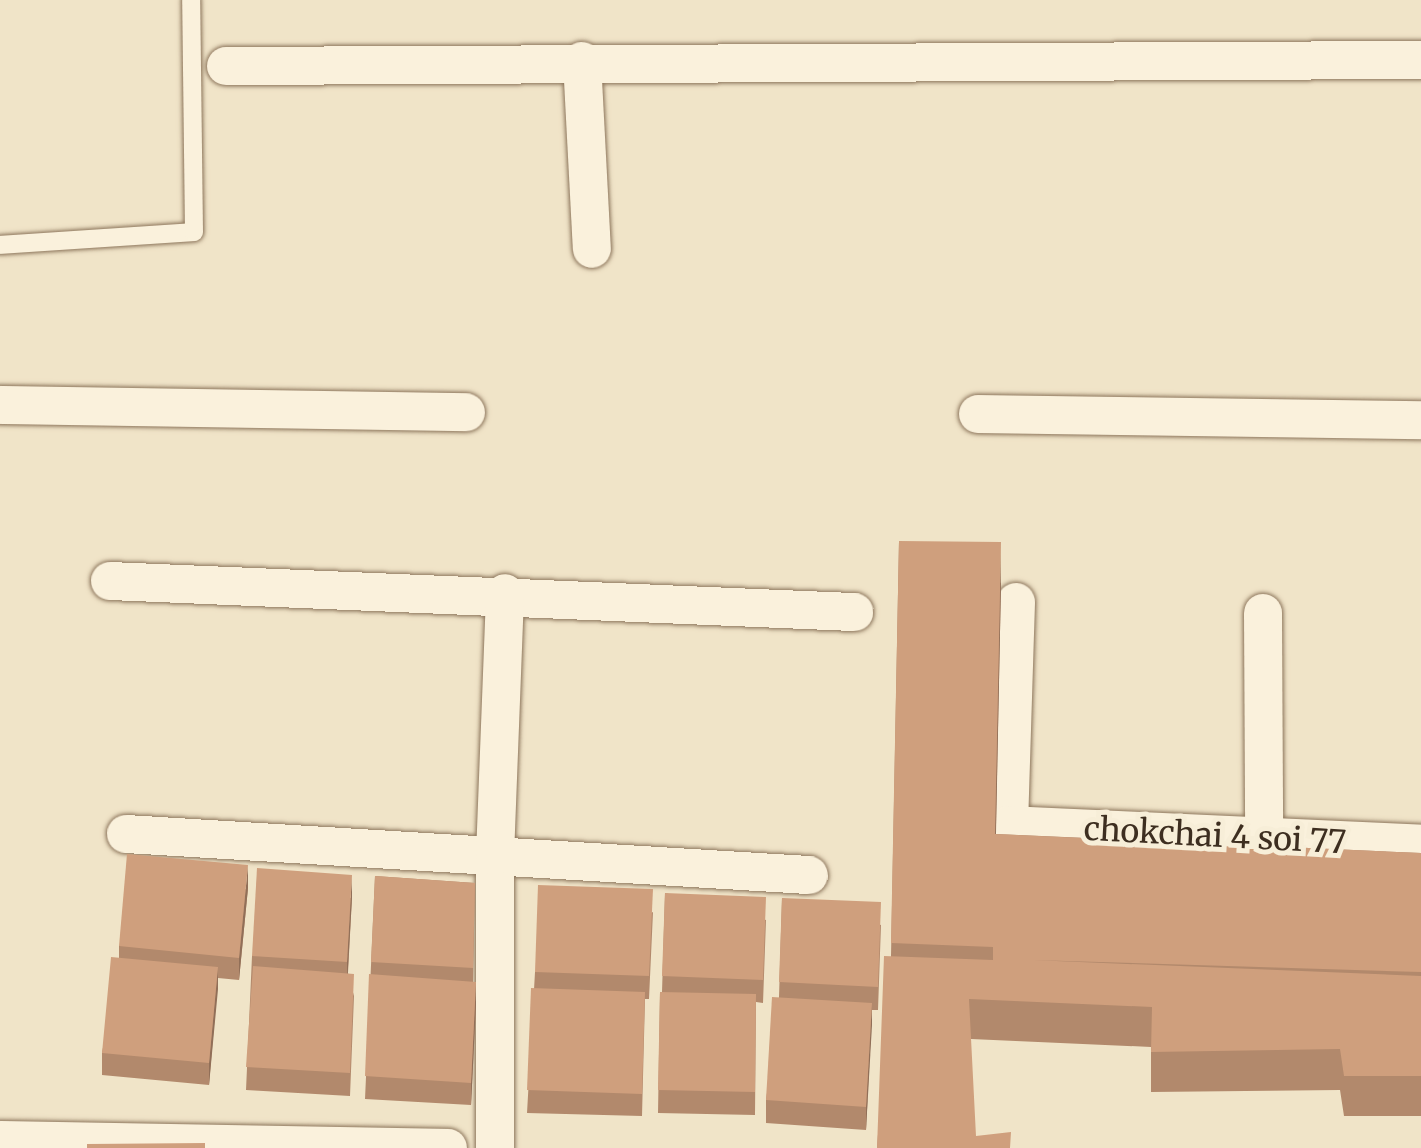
<!DOCTYPE html>
<style>
body{margin:0}
#map{position:relative;width:1421px;height:1148px;overflow:hidden;background:#f0e4c8;font-family:Merriweather,serif}
div>[style]{position:absolute}
[style*='--x']{left:calc(var(--x)*1px);top:calc(var(--y)*1px);width:calc(var(--w)*1px);rotate:calc(var(--a)*1deg)}
.roads{filter:drop-shadow(0 0 2px #8d765c) drop-shadow(0 0 2px #8d765c)}
.service>*{height:18px;margin:-9px;padding:0 9px;transform-origin:9px;border-radius:9px;background:#faf1dc}
.minor>*{height:38px;margin:-19px;padding:0 19px;transform-origin:19px;border-radius:19px;background:#faf1dc}
.wall>*{inset:0;background:#b2896c}
.shaded-wall>*{inset:0;background:#916f58}
.building>*{inset:0;background:#cf9f7d}
span{translate:-50% -50%;white-space:nowrap;text-align:center;line-height:1.15;-webkit-text-stroke:10px #f7eed8;paint-order:stroke}
.street-label{font-size:32px;color:#3d2e20}
</style>
<div id="map">
<div class="roads">
<div class="service">
<i style="--x:0;--y:245;--w:194;--a:-3.8"></i>
<i style="--x:194;--y:232;--w:232;--a:-90.7"></i>
</div>
<div class="minor">
<i style="--x:582;--y:61;--w:188;--a:87"></i>
<i style="--x:226;--y:66;--w:1195;--a:-0.29"></i>
<i style="--x:0;--y:405;--w:466;--a:0.9"></i>
<i style="--x:978;--y:414;--w:443;--a:0.8"></i>
<i style="--x:110;--y:581;--w:745;--a:2.39"></i>
<i style="--x:1016;--y:602;--w:223;--a:91.8"></i>
<i style="--x:1009;--y:825;--w:412;--a:2.6"></i>
<i style="--x:1263;--y:613;--w:228;--a:89.7"></i>
<i style="--x:126;--y:834;--w:684;--a:3.44"></i>
<i style="--x:0;--y:1140;--w:448;--a:1"></i>
<i style="--x:495;--y:1148;--w:292;--a:-90"></i>
<i style="--x:495;--y:856;--w:263;--a:-87.8"></i>
</div>
</div>
<div class="wall">
<i style="clip-path:polygon(899px 541px,1001px 583px,996px 834px,1421px 853px,1421px 1116px,1344px 1116px,1340px 1090px,1151px 1092px,1151px 1047px,971px 1039px,877px 1148px,891px 956px)"></i>
<i style="clip-path:polygon(375px 876px,475px 883px,473px 982px,476px 1005px,471px 1105px,365px 1099px)"></i>
<i style="clip-path:polygon(248px 888px,239px 980px,218px 978px,209px 1085px,102px 1075px,102px 1053px,119px 958px,119px 946px)"></i>
<i style="clip-path:polygon(665px 893px,766px 920px,763px 1003px,756px 1002px,755px 1115px,658px 1113px,660px 992px,662px 992px)"></i>
<i style="clip-path:polygon(352px 897px,348px 973px,354px 996px,350px 1096px,246px 1090px,252px 956px)"></i>
<i style="clip-path:polygon(782px 898px,881px 925px,878px 1010px,872px 1010px,866px 1130px,766px 1123px,766px 1100px,779px 997px)"></i>
<i style="clip-path:polygon(653px 912px,649px 999px,645px 999px,642px 1116px,527px 1113px,535px 972px)"></i>
</div>
<div class="shaded-wall">
<i style="clip-path:polygon(1001px 542px,1001px 583px,995px 874px,995px 834px)"></i>
<i style="clip-path:polygon(248px 865px,248px 888px,239px 980px,239px 958px)"></i>
<i style="clip-path:polygon(352px 875px,352px 897px,347px 985px,347px 962px)"></i>
<i style="clip-path:polygon(218px 967px,218px 989px,209px 1085px,209px 1063px)"></i>
<i style="clip-path:polygon(476px 982px,476px 1005px,471px 1105px,471px 1083px)"></i>
<i style="clip-path:polygon(872px 1003px,872px 1025px,866px 1130px,866px 1107px)"></i>
</div>
<div class="building">
<i style="clip-path:polygon(899px 541px,1001px 542px,995px 834px,1421px 853px,1421px 972px,1032px 960px,1421px 976px,1421px 1076px,1344px 1076px,1340px 1049px,1151px 1052px,1152px 1007px,969px 999px,976px 1136px,1011px 1132px,1010px 1148px,877px 1148px,884px 956px,993px 960px,993px 947px,891px 943px)"></i>
<i style="clip-path:polygon(127px 854px,248px 865px,239px 958px,119px 946px)"></i>
<i style="clip-path:polygon(257px 868px,352px 875px,347px 962px,252px 956px)"></i>
<i style="clip-path:polygon(375px 876px,475px 883px,473px 968px,371px 962px)"></i>
<i style="clip-path:polygon(538px 885px,653px 889px,649px 976px,535px 972px)"></i>
<i style="clip-path:polygon(665px 893px,766px 897px,763px 980px,662px 976px)"></i>
<i style="clip-path:polygon(782px 898px,881px 902px,878px 987px,779px 982px)"></i>
<i style="clip-path:polygon(111px 957px,218px 967px,209px 1063px,102px 1053px)"></i>
<i style="clip-path:polygon(253px 966px,354px 974px,350px 1073px,246px 1067px)"></i>
<i style="clip-path:polygon(369px 974px,476px 982px,471px 1083px,365px 1076px)"></i>
<i style="clip-path:polygon(531px 988px,645px 992px,642px 1094px,527px 1090px)"></i>
<i style="clip-path:polygon(660px 992px,756px 994px,755px 1092px,658px 1090px)"></i>
<i style="clip-path:polygon(772px 997px,872px 1003px,866px 1107px,766px 1100px)"></i>
<i style="clip-path:polygon(205px 1143px,205px 1148px,87px 1148px,87px 1144px)"></i>
</div>
<div class="street-label">
<span style="left:1215px;top:836px;rotate:3deg">chokchai 4 soi 77</span>
</div>
</div>
